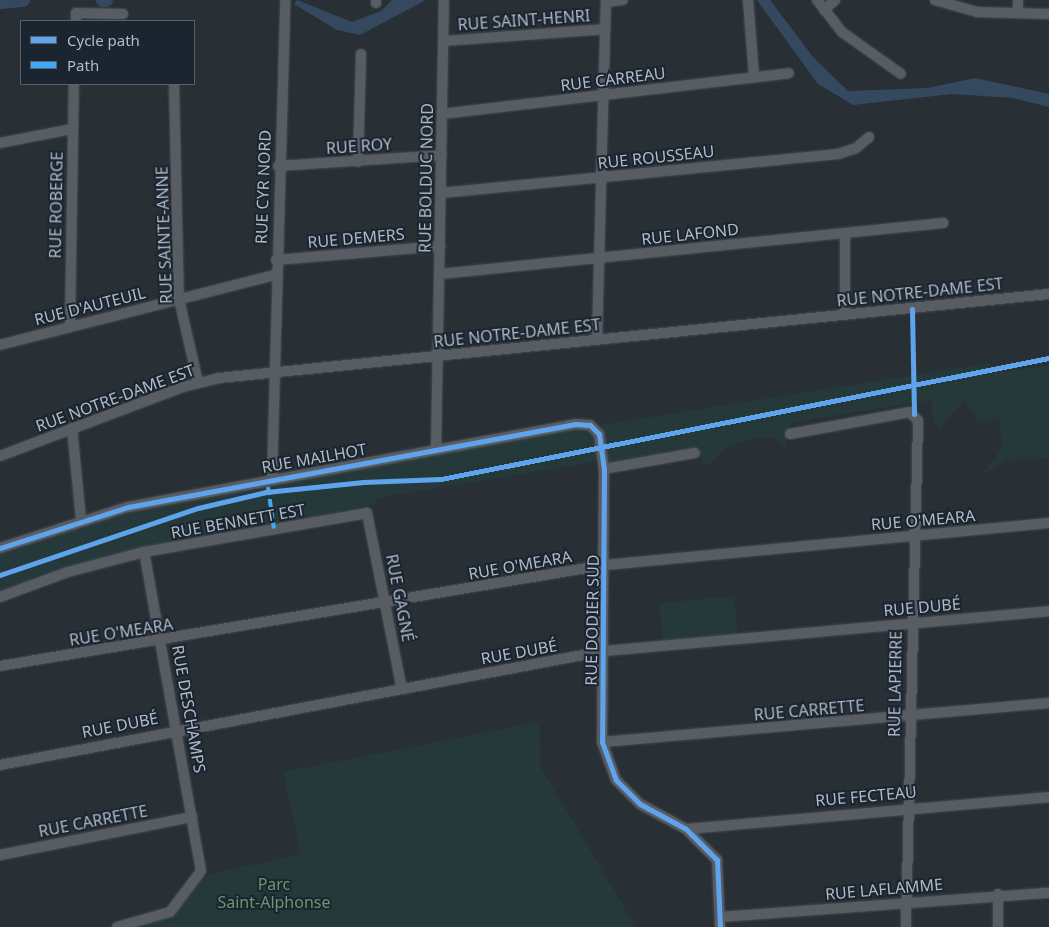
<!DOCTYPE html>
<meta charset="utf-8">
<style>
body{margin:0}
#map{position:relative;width:1049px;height:927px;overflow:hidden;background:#282f35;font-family:"Noto Sans",sans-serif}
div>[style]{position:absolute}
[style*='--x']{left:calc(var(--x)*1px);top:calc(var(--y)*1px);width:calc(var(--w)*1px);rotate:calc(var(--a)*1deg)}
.green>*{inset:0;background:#25393b}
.water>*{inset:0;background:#35495e}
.river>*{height:14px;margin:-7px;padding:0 7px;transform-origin:7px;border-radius:7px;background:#35495e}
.roads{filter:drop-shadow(0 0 1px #464b50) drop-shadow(0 0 1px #464b50)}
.minor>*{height:10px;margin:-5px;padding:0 5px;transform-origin:5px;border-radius:5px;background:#585c63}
.quiet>*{height:4px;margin-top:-2px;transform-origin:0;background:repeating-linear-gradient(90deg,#3fa9f5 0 8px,transparent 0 12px)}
.cycleway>*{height:5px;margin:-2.5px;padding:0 2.5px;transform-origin:2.5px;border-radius:2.5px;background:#60a3ed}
span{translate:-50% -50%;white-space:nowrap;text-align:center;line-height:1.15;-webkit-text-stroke:4px #1b2530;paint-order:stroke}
.street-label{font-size:16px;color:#b1bbc7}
.park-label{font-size:16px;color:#68986f}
.legend{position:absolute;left:20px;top:20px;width:175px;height:65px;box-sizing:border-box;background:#1b2530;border:1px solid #57616c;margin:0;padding:6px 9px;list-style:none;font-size:15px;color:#b1bbc7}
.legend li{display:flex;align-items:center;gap:10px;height:25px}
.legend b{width:25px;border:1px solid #57616c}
</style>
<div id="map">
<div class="green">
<i style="clip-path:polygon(991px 363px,992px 373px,1049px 366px,1049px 459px,1007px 460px,981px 475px,1002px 449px,999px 419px,978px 422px,965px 399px,940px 429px,933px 422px,931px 400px,794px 422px,788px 429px,785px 449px,775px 437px,760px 437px,726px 447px,710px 464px,703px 463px,698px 450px,607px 466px,606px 460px,376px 498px,376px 504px,70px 566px,0 592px,0 554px,120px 515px,581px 428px)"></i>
<i style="clip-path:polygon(734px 596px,738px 639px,663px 646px,659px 603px)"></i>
<i style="clip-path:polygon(539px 722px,541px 768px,636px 927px,134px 927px,160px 917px,197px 877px,301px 854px,283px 772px)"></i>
</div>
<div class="water">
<i style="clip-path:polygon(297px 0,352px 22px,381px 11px,392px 0,426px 0,360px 35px,337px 30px,294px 4px)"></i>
<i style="clip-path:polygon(757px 0,770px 0,813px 57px,848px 91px,928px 88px,975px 78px,1049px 94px,1049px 107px,1013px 98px,952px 94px,853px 105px,818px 84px)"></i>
</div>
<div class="river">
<i style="--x:103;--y:0;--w:3;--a:0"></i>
<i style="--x:0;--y:2;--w:23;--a:-5"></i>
</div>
<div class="roads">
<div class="minor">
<i style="--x:748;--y:0;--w:76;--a:85.5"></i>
<i style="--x:817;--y:0;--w:41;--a:52"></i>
<i style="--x:842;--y:32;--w:72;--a:35.4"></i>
<i style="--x:935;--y:0;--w:44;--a:15.9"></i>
<i style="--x:977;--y:12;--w:72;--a:1.6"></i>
<i style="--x:606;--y:2;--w:17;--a:-7"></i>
<i style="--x:376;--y:3;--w:3;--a:-90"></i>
<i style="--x:824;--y:10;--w:15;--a:-42"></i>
<i style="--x:1018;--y:13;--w:13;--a:-90"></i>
<i style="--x:76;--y:21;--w:8;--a:-90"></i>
<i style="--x:76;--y:13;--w:47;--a:1.2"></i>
<i style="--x:444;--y:41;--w:162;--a:-4.2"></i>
<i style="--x:174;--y:84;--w:215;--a:88.7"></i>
<i style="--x:179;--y:299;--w:85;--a:77.1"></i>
<i style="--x:442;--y:114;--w:349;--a:-6.7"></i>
<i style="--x:0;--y:143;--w:73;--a:-11"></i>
<i style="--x:358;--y:162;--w:108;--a:-88.4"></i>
<i style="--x:278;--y:166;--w:164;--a:-3.8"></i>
<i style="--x:441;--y:193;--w:399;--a:-5.6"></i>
<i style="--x:838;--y:154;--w:19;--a:-18"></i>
<i style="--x:856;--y:148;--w:17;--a:-40"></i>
<i style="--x:276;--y:260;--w:165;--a:-4.9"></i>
<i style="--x:440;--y:274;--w:506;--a:-5.79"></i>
<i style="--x:845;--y:315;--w:82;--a:-90"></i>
<i style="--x:70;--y:327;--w:243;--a:-89.1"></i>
<i style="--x:597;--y:340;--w:340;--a:-88.5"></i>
<i style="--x:0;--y:345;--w:284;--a:-14.3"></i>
<i style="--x:72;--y:428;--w:92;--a:84.4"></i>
<i style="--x:790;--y:434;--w:122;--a:-10.4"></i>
<i style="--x:910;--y:412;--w:12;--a:48"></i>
<i style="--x:918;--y:421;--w:506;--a:91.36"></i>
<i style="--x:436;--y:450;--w:450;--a:-89"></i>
<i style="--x:0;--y:456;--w:196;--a:-20.7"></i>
<i style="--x:183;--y:387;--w:37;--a:-14"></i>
<i style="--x:219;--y:378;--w:834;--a:-5.78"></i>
<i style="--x:604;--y:469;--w:92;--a:-10"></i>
<i style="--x:272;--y:478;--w:478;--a:-88.4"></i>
<i style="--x:0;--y:548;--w:134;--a:-17.8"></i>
<i style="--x:128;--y:507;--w:455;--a:-10.5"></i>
<i style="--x:575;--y:424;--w:15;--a:4"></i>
<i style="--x:590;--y:425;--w:13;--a:45"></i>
<i style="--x:599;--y:434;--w:35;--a:82"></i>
<i style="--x:604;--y:469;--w:273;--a:90.4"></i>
<i style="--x:602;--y:742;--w:40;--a:69.8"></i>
<i style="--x:616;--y:780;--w:34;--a:45"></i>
<i style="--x:640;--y:804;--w:52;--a:28.5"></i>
<i style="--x:686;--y:829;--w:44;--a:45"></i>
<i style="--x:717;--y:860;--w:67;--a:87.4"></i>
<i style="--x:0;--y:597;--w:72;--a:-20.2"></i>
<i style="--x:68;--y:572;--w:79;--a:-14.7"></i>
<i style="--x:144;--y:552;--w:226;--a:-9.9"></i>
<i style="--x:367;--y:513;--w:179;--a:78.8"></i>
<i style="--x:0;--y:666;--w:613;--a:-9.48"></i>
<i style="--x:605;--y:565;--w:446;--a:-5.4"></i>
<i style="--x:602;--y:742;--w:449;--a:-5"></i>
<i style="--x:0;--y:765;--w:615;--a:-10.69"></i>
<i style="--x:604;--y:651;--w:447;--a:-5.1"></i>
<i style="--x:686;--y:829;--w:364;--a:-5"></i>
<i style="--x:0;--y:855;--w:196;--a:-11.2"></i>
<i style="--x:998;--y:894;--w:33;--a:90"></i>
<i style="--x:720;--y:917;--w:330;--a:-4.2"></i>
<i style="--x:117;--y:927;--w:55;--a:-15.8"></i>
<i style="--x:170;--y:912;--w:51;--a:-52.9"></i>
<i style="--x:201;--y:871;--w:324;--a:-100.1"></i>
</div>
</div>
<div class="quiet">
<i style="--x:268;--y:487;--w:42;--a:81.9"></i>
</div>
<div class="cycleway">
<i style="--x:912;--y:309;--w:105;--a:88.9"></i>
<i style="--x:0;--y:548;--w:134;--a:-17.8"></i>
<i style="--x:128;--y:507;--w:455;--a:-10.5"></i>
<i style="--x:575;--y:424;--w:15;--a:4"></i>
<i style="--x:590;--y:425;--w:13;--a:45"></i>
<i style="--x:599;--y:434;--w:35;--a:82"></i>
<i style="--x:604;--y:469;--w:273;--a:90.4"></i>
<i style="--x:602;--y:742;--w:40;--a:69.8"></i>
<i style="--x:616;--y:780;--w:34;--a:45"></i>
<i style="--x:640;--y:804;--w:52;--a:28.5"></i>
<i style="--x:686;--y:829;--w:44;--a:45"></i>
<i style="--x:717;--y:860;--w:67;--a:87.4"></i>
<i style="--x:0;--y:575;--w:209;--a:-18.7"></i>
<i style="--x:198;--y:508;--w:70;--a:-13.2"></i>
<i style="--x:266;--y:492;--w:98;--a:-5.9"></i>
<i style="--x:363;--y:482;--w:78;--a:-2.2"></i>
<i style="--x:441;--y:479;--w:620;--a:-11.26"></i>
</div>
<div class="street-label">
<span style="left:524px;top:20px;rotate:-4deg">RUE SAINT-HENRI</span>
<span style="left:613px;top:79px;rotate:-7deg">RUE CARREAU</span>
<span style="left:359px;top:146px;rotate:-4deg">RUE ROY</span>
<span style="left:656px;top:157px;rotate:-6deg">RUE ROUSSEAU</span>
<span style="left:426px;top:178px;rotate:-89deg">RUE BOLDUC NORD</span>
<span style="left:263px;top:187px;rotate:-88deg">RUE CYR NORD</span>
<span style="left:56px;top:205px;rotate:-89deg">RUE ROBERGE</span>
<span style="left:690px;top:234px;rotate:-6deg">RUE LAFOND</span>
<span style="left:164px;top:235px;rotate:-92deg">RUE SAINTE-ANNE</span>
<span style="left:356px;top:238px;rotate:-5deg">RUE DEMERS</span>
<span style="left:920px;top:292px;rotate:-6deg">RUE NOTRE-DAME EST</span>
<span style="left:90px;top:306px;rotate:-14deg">RUE D'AUTEUIL</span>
<span style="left:517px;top:333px;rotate:-6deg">RUE NOTRE-DAME EST</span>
<span style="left:115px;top:398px;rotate:-20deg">RUE NOTRE-DAME EST</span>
<span style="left:314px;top:458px;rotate:-10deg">RUE MAILHOT</span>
<span style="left:923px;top:520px;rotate:-5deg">RUE O'MEARA</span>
<span style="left:238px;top:521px;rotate:-10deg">RUE BENNETT EST</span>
<span style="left:520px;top:565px;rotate:-10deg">RUE O'MEARA</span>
<span style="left:400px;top:598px;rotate:79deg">RUE GAGNÉ</span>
<span style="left:922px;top:607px;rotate:-5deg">RUE DUBÉ</span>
<span style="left:592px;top:620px;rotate:-89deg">RUE DODIER SUD</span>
<span style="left:121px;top:632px;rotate:-9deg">RUE O'MEARA</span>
<span style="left:519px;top:652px;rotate:-10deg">RUE DUBÉ</span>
<span style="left:895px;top:684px;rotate:-89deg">RUE LAPIERRE</span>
<span style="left:189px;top:709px;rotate:80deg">RUE DESCHAMPS</span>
<span style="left:809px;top:710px;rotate:-5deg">RUE CARRETTE</span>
<span style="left:120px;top:725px;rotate:-11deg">RUE DUBÉ</span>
<span style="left:866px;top:796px;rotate:-5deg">RUE FECTEAU</span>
<span style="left:93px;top:821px;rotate:-11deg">RUE CARRETTE</span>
<span style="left:884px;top:889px;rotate:-5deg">RUE LAFLAMME</span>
</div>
<div class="park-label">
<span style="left:274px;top:893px">Parc<br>Saint-Alphonse</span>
</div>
<ul class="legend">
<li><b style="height:6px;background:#60a3ed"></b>Cycle path</li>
<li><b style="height:6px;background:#3fa9f5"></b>Path</li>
</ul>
</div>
